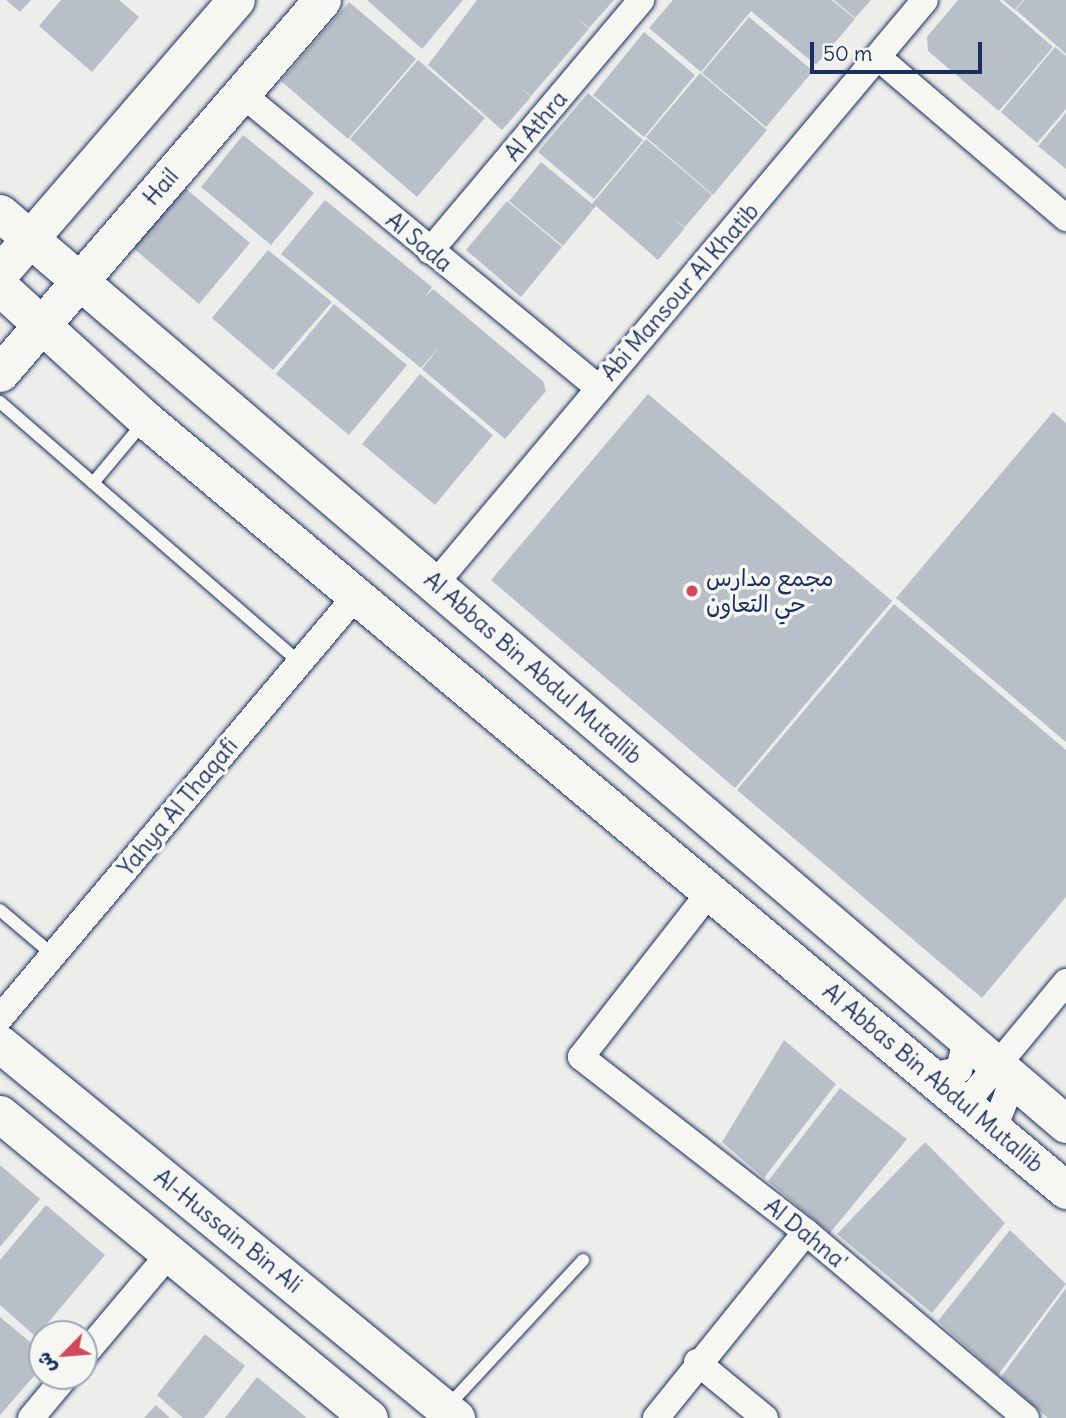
<!DOCTYPE html>
<meta charset="utf-8">
<style>
body{margin:0}
#map{position:relative;width:1066px;height:1418px;overflow:hidden;background:#edeeec;font-family:Delius,"Playpen Sans Arabic",sans-serif}
div>[style]{position:absolute}
[style*='--x']{left:calc(var(--x)*1px);top:calc(var(--y)*1px);width:calc(var(--w)*1px);rotate:calc(var(--a)*1deg)}
.building>*{inset:0;background:#b9bfc8}
.roads{filter:drop-shadow(0 0 2px #1b2f5e) drop-shadow(0 0 2px #1b2f5e)}
.lane>*{height:12px;margin:-6px;padding:0 6px;transform-origin:6px;border-radius:6px;background:#f6f6f2}
.street>*{height:26px;margin:-13px;padding:0 13px;transform-origin:13px;border-radius:13px;background:#f6f6f2}
.secondary>*{height:37px;margin:-18.5px;padding:0 18.5px;transform-origin:18.5px;border-radius:18.5px;background:#f6f6f2}
.dots>*{width:19px;height:19px;translate:-50% -50%;box-sizing:border-box;border:4px solid #f6f6f2;border-radius:50%}
span{translate:-50% -50%;white-space:nowrap;text-align:center;line-height:1.15;-webkit-text-stroke:7px #f6f6f2;paint-order:stroke}
.street-label{font-size:23px;color:#1b2f5e}
.poi-label{font-size:23px;color:#1b2f5e}
.left{translate:0 -50%;text-align:left}
.north{position:absolute;left:28px;top:1320px;width:70px;height:70px;box-sizing:border-box;background:#f6f6f2;border:2px solid #9ea6b7;border-radius:50%;rotate:245deg;font-size:19px;font-weight:700;line-height:28px;text-align:center;color:#1b2f5e}
.north::after{content:'';display:block;margin:auto;width:24px;height:32px;background:#d1495b;clip-path:polygon(50% 0,100% 100%,50% 72%,0 100%)}
.scale{position:absolute;left:810px;top:42px;width:172px;height:32px;box-sizing:border-box;border:4px solid #1b2f5e;border-top:0;padding-left:9px;font-size:21px;line-height:24px;white-space:nowrap;color:#1b2f5e;-webkit-text-stroke:5px #f6f6f2;paint-order:stroke}
</style>
<div id="map">
<div class="building">
<i style="clip-path:polygon(6px 0,31px 0,20px 12px)"></i>
<i style="clip-path:polygon(61px 0,119px 0,139px 17px,92px 72px,39px 26px)"></i>
<i style="clip-path:polygon(367px 0,463px 0,422px 49px)"></i>
<i style="clip-path:polygon(477px 0,614px 0,589px 28px,577px 18px,589px 29px,531px 96px,520px 88px,531px 97px,502px 130px,428px 65px)"></i>
<i style="clip-path:polygon(673px 0,832px 0,855px 19px,816px 65px,751px 11px,701px 72px,649px 28px)"></i>
<i style="clip-path:polygon(834px 0,871px 0,855px 18px)"></i>
<i style="clip-path:polygon(958px 0,999px 0,1053px 47px,999px 111px,928px 51px,927px 37px)"></i>
<i style="clip-path:polygon(1003px 0,1023px 0,1015px 10px)"></i>
<i style="clip-path:polygon(1024px 0,1066px 0,1066px 54px,1016px 10px)"></i>
<i style="clip-path:polygon(349px 2px,416px 59px,348px 139px,281px 81px)"></i>
<i style="clip-path:polygon(749px 17px,813px 71px,766px 127px,702px 73px)"></i>
<i style="clip-path:polygon(644px 32px,695px 75px,644px 137px,593px 95px)"></i>
<i style="clip-path:polygon(1055px 47px,1066px 56px,1066px 109px,1037px 143px,1001px 112px)"></i>
<i style="clip-path:polygon(418px 60px,485px 118px,417px 197px,350px 139px)"></i>
<i style="clip-path:polygon(700px 73px,767px 130px,713px 195px,646px 137px)"></i>
<i style="clip-path:polygon(588px 93px,643px 140px,594px 199px,538px 152px)"></i>
<i style="clip-path:polygon(1066px 113px,1066px 169px,1038px 146px)"></i>
<i style="clip-path:polygon(243px 135px,314px 193px,271px 245px,201px 187px)"></i>
<i style="clip-path:polygon(646px 139px,712px 195px,685px 227px,669px 215px,685px 228px,658px 260px,596px 206px,563px 246px,509px 201px,541px 162px,592px 204px)"></i>
<i style="clip-path:polygon(183px 186px,250px 243px,199px 304px,132px 247px)"></i>
<i style="clip-path:polygon(325px 200px,432px 287px,425px 297px,433px 289px,543px 381px,546px 391px,505px 439px,422px 369px,441px 345px,421px 368px,281px 254px)"></i>
<i style="clip-path:polygon(507px 201px,562px 247px,521px 297px,466px 250px)"></i>
<i style="clip-path:polygon(268px 250px,332px 302px,273px 370px,212px 318px)"></i>
<i style="clip-path:polygon(334px 304px,407px 365px,349px 435px,276px 374px)"></i>
<i style="clip-path:polygon(420px 374px,493px 435px,435px 505px,362px 444px)"></i>
<i style="clip-path:polygon(648px 394px,892px 601px,735px 788px,491px 580px)"></i>
<i style="clip-path:polygon(1053px 412px,1066px 423px,1066px 742px,896px 598px)"></i>
<i style="clip-path:polygon(894px 604px,1066px 750px,1066px 897px,982px 998px,737px 790px)"></i>
<i style="clip-path:polygon(784px 1040px,836px 1084px,764px 1178px,722px 1142px)"></i>
<i style="clip-path:polygon(840px 1088px,907px 1139px,830px 1233px,768px 1181px)"></i>
<i style="clip-path:polygon(925px 1142px,1005px 1223px,932px 1313px,837px 1234px)"></i>
<i style="clip-path:polygon(0 1165px,40px 1199px,0 1247px)"></i>
<i style="clip-path:polygon(46px 1205px,105px 1255px,36px 1337px,0 1305px,0 1260px)"></i>
<i style="clip-path:polygon(1010px 1230px,1066px 1284px,998px 1375px,938px 1321px)"></i>
<i style="clip-path:polygon(1066px 1288px,1066px 1418px,1048px 1418px,1001px 1377px)"></i>
<i style="clip-path:polygon(0 1317px,42px 1352px,42px 1367px,0 1415px)"></i>
<i style="clip-path:polygon(205px 1334px,245px 1366px,204px 1418px,183px 1418px,157px 1395px)"></i>
<i style="clip-path:polygon(257px 1377px,307px 1418px,225px 1418px)"></i>
<i style="clip-path:polygon(156px 1405px,170px 1418px,144px 1418px)"></i>
</div>
<div class="roads">
<div class="lane">
<i style="--x:0;--y:402;--w:398;--a:41"></i>
<i style="--x:93;--y:483;--w:80;--a:-50.1"></i>
<i style="--x:0;--y:910;--w:70;--a:40.3"></i>
<i style="--x:448;--y:1406;--w:199;--a:-47.2"></i>
</div>
<div class="street">
<i style="--x:880;--y:59;--w:245;--a:40.5"></i>
<i style="--x:242;--y:94;--w:461;--a:39.5"></i>
<i style="--x:430;--y:251;--w:328;--a:-49.9"></i>
<i style="--x:435;--y:584;--w:762;--a:-50"></i>
<i style="--x:709;--y:893;--w:208;--a:128"></i>
<i style="--x:581;--y:1057;--w:285;--a:37.9"></i>
<i style="--x:806;--y:1232;--w:288;--a:40.2"></i>
<i style="--x:0;--y:1018;--w:552;--a:-49.85"></i>
<i style="--x:932;--y:1076;--w:28;--a:-13"></i>
<i style="--x:959;--y:1070;--w:32;--a:-77"></i>
<i style="--x:966;--y:1103;--w:157;--a:-50.4"></i>
<i style="--x:994;--y:1128;--w:35;--a:-68"></i>
<i style="--x:1007;--y:1095;--w:17;--a:-28"></i>
<i style="--x:84;--y:1355;--w:132;--a:-49.9"></i>
<i style="--x:697;--y:1362;--w:88;--a:39.5"></i>
<i style="--x:31;--y:1418;--w:55;--a:-50.2"></i>
<i style="--x:656;--y:1418;--w:239;--a:-51.1"></i>
</div>
<div class="secondary">
<i style="--x:0;--y:213;--w:1402;--a:40.52"></i>
<i style="--x:0;--y:273;--w:361;--a:-49.2"></i>
<i style="--x:0;--y:287;--w:197;--a:42.3"></i>
<i style="--x:146;--y:420;--w:1200;--a:39.93"></i>
<i style="--x:0;--y:373;--w:493;--a:-49.2"></i>
<i style="--x:0;--y:1044;--w:590;--a:39.36"></i>
<i style="--x:0;--y:1114;--w:478;--a:39.5"></i>
</div>
</div>
<div class="dots">
<i style="left:692px;top:591px;background:#d1495b"></i>
</div>
<div class="street-label">
<span style="left:536px;top:126px;rotate:-50deg">Al Athra</span>
<span style="left:161px;top:187px;rotate:-49deg">Hail</span>
<span style="left:419px;top:242px;rotate:40deg">Al Sada</span>
<span style="left:680px;top:292px;rotate:-49deg">Abi Mansour Al Khatib</span>
<span style="left:533px;top:668px;rotate:41deg">Al Abbas Bin Abdul Mutallib</span>
<span style="left:178px;top:807px;rotate:-50deg">Yahya Al Thaqafi</span>
<span style="left:933px;top:1078px;rotate:40deg">Al Abbas Bin Abdul Mutallib</span>
<span style="left:228px;top:1231px;rotate:39deg">Al-Hussain Bin Ali</span>
<span style="left:806px;top:1234px;rotate:39deg">Al Dahna'</span>
</div>
<div class="poi-label">
<span class="left" style="left:706px;top:591px">مجمع مدارس<br>حي التعاون</span>
</div>
<div class="north">ش</div>
<div class="scale">50 m</div>
</div>
